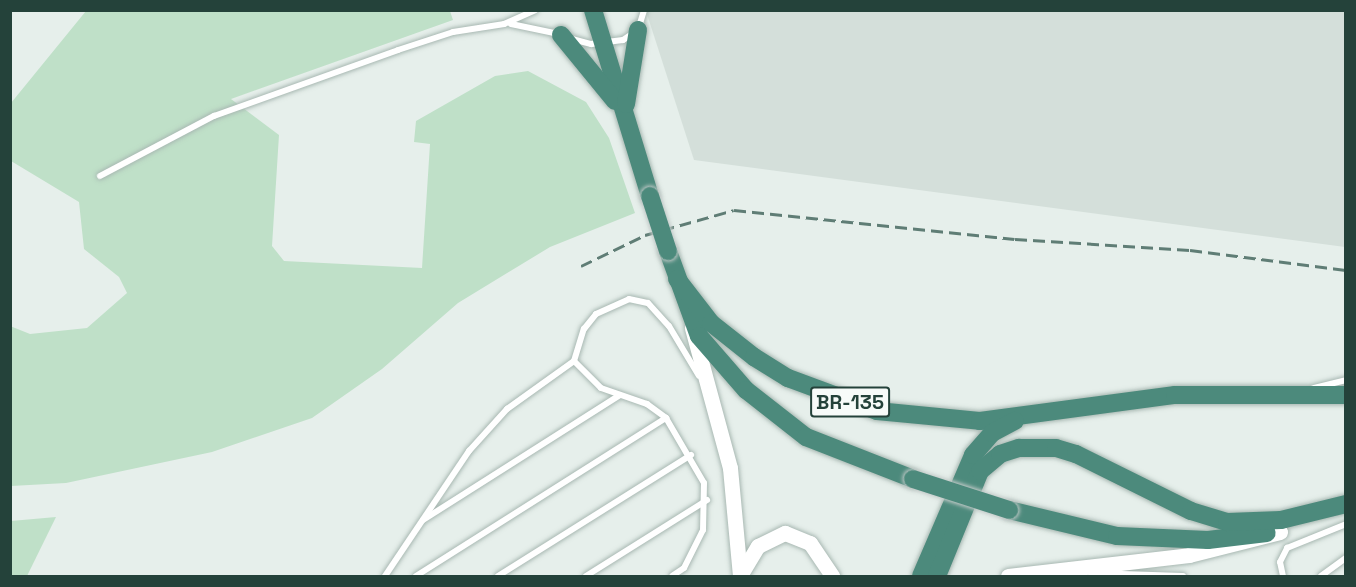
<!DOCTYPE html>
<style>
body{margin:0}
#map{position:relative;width:1356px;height:587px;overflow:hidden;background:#e6efeb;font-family:"Space Grotesk",sans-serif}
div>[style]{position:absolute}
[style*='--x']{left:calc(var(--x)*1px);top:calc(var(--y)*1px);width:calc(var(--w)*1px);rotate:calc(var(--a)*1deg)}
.built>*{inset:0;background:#d4dfda}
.green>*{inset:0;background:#bfe0c8}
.roads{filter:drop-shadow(0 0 2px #a8b8b2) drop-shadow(0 0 2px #a8b8b2)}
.service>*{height:6px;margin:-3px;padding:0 3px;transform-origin:3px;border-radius:3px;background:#fff}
.tertiary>*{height:15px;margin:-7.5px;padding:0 7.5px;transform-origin:7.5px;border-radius:7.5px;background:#fff}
.trunk>*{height:18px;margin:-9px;padding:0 9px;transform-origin:9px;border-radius:9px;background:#4c8a7c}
.rail>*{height:3px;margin-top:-1.5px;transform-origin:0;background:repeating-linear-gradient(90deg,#5f7d75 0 12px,transparent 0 18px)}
.bridges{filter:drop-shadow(0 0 2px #c2cac8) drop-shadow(0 0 2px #c2cac8)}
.trunk-bridge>*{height:18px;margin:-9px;padding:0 9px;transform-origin:9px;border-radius:9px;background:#4c8a7c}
span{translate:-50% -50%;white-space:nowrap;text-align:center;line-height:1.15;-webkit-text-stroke:6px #f7fbf9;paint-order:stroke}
.shield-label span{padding:2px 4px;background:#f7fbf9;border:2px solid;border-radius:4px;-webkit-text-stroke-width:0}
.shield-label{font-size:20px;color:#24423a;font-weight:700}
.frame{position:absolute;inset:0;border:12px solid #24423a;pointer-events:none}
</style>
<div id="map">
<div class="built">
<i style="clip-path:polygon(646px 11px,1345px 11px,1345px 247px,694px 160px)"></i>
</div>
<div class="green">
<i style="clip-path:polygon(86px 11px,450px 11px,453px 20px,231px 99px,279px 135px,272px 246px,284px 261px,422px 268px,430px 144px,414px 142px,416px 121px,495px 76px,528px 71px,586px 102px,609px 138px,635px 213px,550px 247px,458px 303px,382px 369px,312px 418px,212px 452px,66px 483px,11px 486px,10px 326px,30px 334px,87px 328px,127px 293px,119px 277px,84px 249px,79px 202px,11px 161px,11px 103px)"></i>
<i style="clip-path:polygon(56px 517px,27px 576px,11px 576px,11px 521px)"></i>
</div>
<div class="roads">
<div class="service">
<i style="--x:511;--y:24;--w:49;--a:11.8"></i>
<i style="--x:572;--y:39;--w:20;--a:15"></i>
<i style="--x:591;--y:44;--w:32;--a:-7"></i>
<i style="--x:623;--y:40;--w:18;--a:-34"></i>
<i style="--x:638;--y:30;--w:21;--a:-73"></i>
<i style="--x:100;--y:176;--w:129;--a:-27.8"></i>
<i style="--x:214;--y:116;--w:195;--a:-19.7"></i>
<i style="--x:398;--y:50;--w:58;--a:-18.1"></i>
<i style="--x:453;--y:32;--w:52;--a:-8.9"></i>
<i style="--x:504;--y:24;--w:34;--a:-24"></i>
<i style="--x:574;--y:361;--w:38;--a:45"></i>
<i style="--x:601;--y:388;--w:49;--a:19.2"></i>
<i style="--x:647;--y:404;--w:24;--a:36"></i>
<i style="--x:666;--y:418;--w:75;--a:59.7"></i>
<i style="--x:704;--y:483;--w:47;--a:91.2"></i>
<i style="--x:703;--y:530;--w:42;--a:116.6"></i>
<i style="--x:684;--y:568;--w:14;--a:146"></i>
<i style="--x:1314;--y:388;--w:33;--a:-14"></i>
<i style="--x:423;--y:520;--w:233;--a:-32.4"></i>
<i style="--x:1091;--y:573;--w:92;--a:1.9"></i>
<i style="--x:385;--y:576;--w:151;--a:-56.1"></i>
<i style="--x:469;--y:451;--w:57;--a:-47.9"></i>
<i style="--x:507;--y:409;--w:82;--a:-35.6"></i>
<i style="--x:574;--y:361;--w:34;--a:-73"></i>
<i style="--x:584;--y:329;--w:19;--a:-51"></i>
<i style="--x:596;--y:314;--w:36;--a:-24"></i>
<i style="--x:629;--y:299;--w:19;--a:12"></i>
<i style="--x:648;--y:303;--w:31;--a:48"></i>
<i style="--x:669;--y:326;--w:58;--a:59"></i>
<i style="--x:416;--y:576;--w:296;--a:-32.3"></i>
<i style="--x:498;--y:576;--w:228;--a:-32.1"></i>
<i style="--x:586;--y:576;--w:143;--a:-32.1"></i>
<i style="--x:1283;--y:576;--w:14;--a:-102"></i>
<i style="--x:1280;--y:562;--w:16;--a:-63"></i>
<i style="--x:1287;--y:548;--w:64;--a:-22.1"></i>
<i style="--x:1321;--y:576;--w:31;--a:-36"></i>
</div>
<div class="tertiary">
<i style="--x:692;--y:328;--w:145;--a:74.8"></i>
<i style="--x:730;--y:468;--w:108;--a:84.7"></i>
<i style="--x:741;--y:574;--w:33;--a:-59"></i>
<i style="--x:758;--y:546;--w:30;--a:-26"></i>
<i style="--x:785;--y:533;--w:27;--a:22"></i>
<i style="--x:810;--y:543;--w:40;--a:56"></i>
<i style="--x:1008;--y:576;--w:182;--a:-6.6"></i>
<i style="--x:1189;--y:555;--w:94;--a:-14.2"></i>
</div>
<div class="trunk">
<i style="--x:593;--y:10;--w:195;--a:73"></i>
<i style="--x:561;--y:35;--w:85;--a:50.7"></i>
<i style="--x:626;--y:104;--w:75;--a:-80.8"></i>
<i style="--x:668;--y:251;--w:90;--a:70"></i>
<i style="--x:699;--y:336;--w:72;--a:49"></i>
<i style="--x:746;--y:390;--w:76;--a:38.1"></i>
<i style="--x:806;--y:437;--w:115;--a:21.4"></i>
<i style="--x:677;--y:279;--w:56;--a:52.3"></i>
<i style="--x:711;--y:323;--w:55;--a:38.3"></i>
<i style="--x:754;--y:357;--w:40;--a:32"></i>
<i style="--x:788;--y:378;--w:95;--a:20.3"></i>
<i style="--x:877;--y:411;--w:103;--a:5.5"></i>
<i style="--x:980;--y:421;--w:197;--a:-7.6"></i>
<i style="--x:1175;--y:395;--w:171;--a:0"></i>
<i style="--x:1009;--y:510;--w:111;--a:13.5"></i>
<i style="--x:1117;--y:536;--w:91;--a:2.5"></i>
<i style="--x:1208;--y:540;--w:59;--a:-6.8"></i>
<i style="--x:921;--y:576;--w:132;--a:-66.7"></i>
<i style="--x:973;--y:455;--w:29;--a:-49"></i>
<i style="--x:992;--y:433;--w:26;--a:-28"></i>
<i style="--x:937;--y:576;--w:113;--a:-67.7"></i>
<i style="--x:980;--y:471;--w:26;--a:-40"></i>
<i style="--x:1000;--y:454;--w:20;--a:-18"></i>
<i style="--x:1019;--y:448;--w:37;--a:0"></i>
<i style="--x:1056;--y:448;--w:21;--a:17"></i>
<i style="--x:1076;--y:454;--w:128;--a:26.4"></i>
<i style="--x:1191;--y:511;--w:38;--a:17"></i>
<i style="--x:1227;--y:522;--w:54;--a:-2.1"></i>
<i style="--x:1281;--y:520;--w:67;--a:-13.8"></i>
</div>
</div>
<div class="rail">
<i style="--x:581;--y:266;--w:71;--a:-25.8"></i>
<i style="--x:645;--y:235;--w:92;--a:-15.7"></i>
<i style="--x:734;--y:210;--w:282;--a:5.9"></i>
<i style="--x:1015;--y:239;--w:175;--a:3.6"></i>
<i style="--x:1190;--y:250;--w:157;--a:7.3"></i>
</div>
<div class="bridges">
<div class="trunk-bridge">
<i style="--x:650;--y:196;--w:58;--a:71.9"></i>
<i style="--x:913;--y:479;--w:101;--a:17.9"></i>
</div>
</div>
<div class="shield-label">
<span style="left:850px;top:402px">BR-135</span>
</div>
<div class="frame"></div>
</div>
